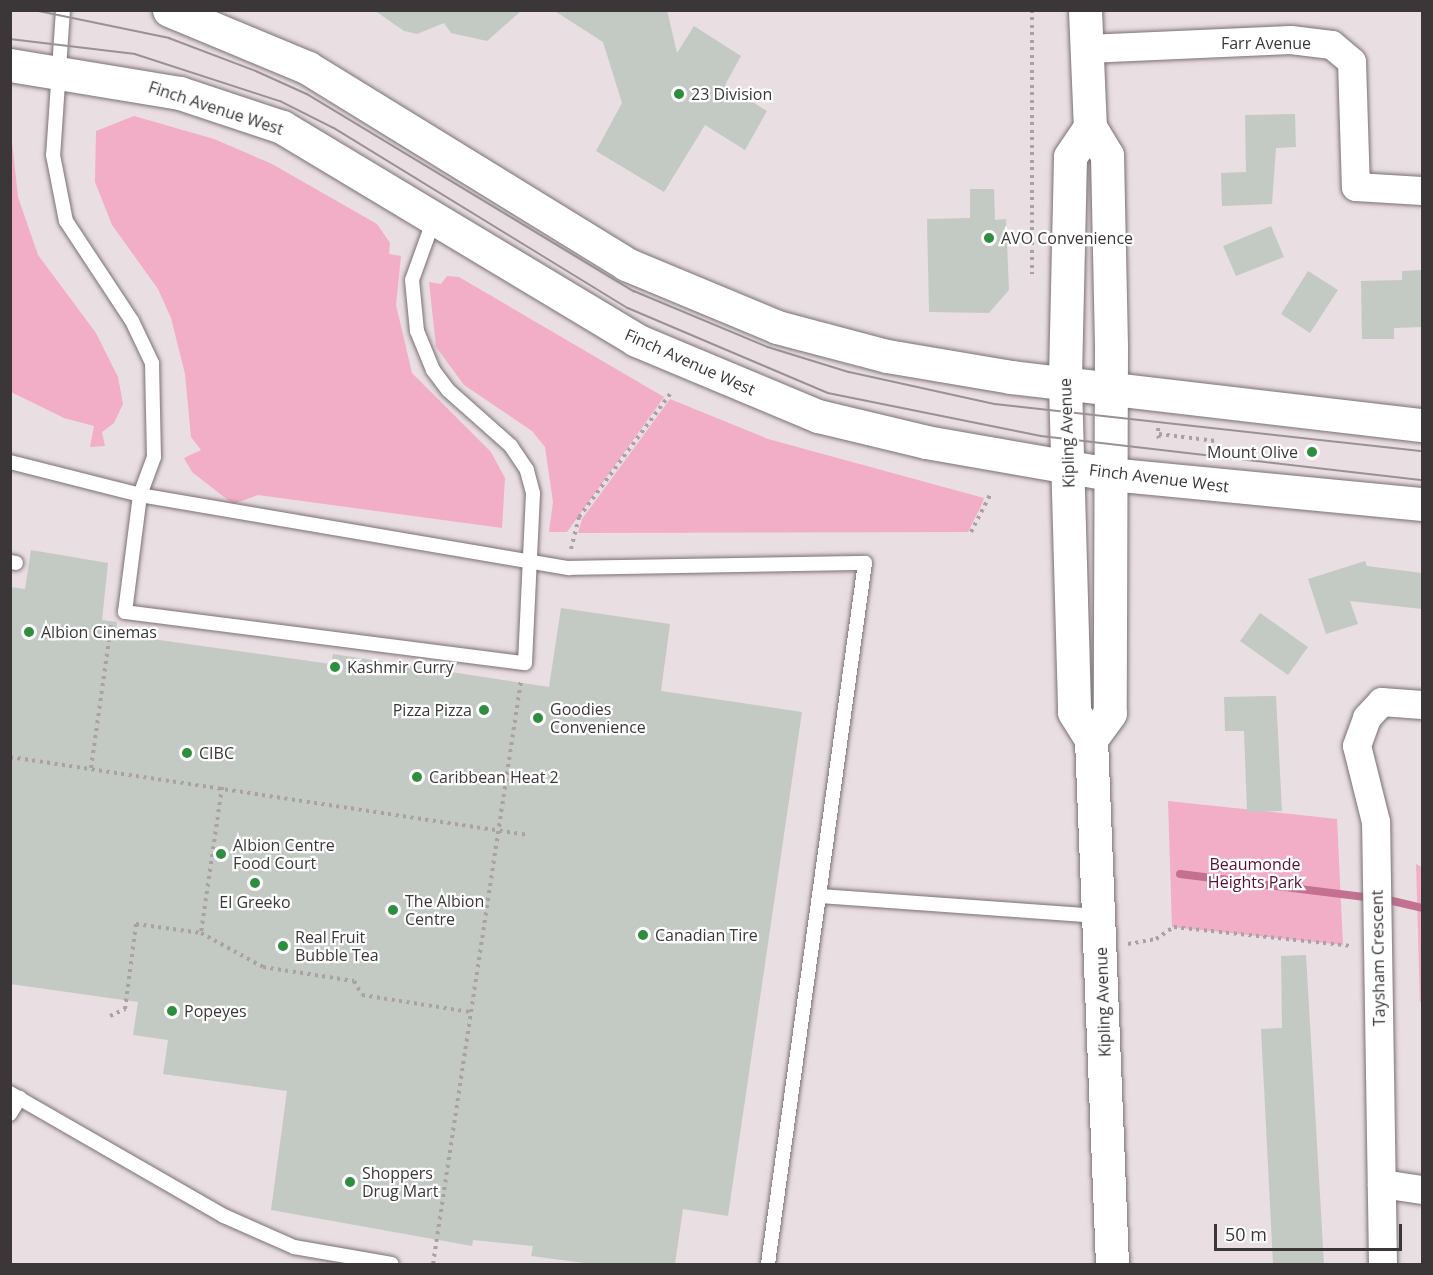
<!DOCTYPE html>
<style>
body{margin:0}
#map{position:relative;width:1433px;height:1275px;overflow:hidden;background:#e9dee2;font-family:"Open Sans",sans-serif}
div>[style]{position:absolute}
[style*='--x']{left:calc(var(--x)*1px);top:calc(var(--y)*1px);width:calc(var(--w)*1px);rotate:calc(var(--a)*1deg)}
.green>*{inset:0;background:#f2aec6}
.stream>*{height:8px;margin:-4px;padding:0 4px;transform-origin:4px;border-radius:4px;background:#c47090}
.building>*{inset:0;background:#c3cac3}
.path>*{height:4px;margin-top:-2px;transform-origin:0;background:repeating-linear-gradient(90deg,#a9a1a4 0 3px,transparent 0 7.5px)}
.roads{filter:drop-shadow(0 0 2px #7a7174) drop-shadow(0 0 2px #7a7174)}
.lane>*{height:14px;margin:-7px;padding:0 7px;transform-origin:7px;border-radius:7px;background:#fff}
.street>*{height:28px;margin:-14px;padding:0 14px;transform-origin:14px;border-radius:14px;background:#fff}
.secondary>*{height:33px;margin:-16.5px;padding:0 16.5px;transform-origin:16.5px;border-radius:16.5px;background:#fff}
.tram>*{height:1.5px;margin:-0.75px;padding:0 0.75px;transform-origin:0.75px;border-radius:0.75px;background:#999194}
.dots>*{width:16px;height:16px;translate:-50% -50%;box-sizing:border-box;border:3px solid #fff;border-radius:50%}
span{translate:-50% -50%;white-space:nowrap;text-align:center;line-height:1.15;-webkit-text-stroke:4.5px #fff;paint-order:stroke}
.street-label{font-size:16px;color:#3b3738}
.poi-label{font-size:16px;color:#3b3738}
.left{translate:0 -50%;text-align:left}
.right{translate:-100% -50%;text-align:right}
.park-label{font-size:16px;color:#5b0e34}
.frame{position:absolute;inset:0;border:12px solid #3b3738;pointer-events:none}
.scale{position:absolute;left:1214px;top:1224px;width:188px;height:27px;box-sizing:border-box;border:3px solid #3b3738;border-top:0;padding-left:8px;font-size:18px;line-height:21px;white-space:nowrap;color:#3b3738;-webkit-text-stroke:4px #fff;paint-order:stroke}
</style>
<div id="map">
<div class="green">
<i style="clip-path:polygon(134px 116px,214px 139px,272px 164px,377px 224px,390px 243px,389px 254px,401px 256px,396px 305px,412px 373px,491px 452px,505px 478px,502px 528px,258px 495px,233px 504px,192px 472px,184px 458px,201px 450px,191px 437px,185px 374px,171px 318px,158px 289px,112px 225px,95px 182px,96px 131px)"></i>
<i style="clip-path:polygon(10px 123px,18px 197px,38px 255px,96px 333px,118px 377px,123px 404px,114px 423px,102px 432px,105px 446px,90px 447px,94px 426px,64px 418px,11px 392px)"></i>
<i style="clip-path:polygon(447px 276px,459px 277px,664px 397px,567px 532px,549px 532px,553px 502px,545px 447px,532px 431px,464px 385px,436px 347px,429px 282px,441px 284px)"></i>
<i style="clip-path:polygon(670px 399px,768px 439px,984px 498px,982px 504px,968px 532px,578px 533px,582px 519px)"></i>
<i style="clip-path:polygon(1168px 801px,1337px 819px,1343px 945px,1172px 927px)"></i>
<i style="clip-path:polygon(1416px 864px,1422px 867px,1422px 1002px,1420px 1002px)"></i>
</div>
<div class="stream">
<i style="--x:1180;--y:874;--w:193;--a:7.1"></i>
<i style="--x:1384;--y:899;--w:39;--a:13"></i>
</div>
<div class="building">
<i style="clip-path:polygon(374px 10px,522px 10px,487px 41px,451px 33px,444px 23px,417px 34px,404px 31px)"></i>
<i style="clip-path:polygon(553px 10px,667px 10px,677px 53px,694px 26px,741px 56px,725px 85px,767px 111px,745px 150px,705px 125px,664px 192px,596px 151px,622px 103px,603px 42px)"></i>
<i style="clip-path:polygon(1295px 114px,1296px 147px,1276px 148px,1272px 204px,1222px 206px,1221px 173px,1246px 172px,1245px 115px)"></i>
<i style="clip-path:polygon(970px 189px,994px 189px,995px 220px,1006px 219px,1009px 290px,989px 313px,929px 312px,927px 219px,970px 218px)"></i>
<i style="clip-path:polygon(1271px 226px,1284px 257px,1236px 276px,1223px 246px)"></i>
<i style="clip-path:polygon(1422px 270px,1422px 327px,1394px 328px,1394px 339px,1362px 339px,1361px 281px,1402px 280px,1402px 271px)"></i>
<i style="clip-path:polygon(1308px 271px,1338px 290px,1310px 333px,1281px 314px)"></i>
<i style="clip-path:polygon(31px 550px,108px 563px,102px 620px,117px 622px,116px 634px,331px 664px,333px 654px,549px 687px,561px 608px,670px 624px,661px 691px,802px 712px,728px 1216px,683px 1209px,675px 1264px,592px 1264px,531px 1256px,533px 1246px,473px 1240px,472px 1246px,271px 1210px,287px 1091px,163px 1074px,168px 1040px,133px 1035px,138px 1002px,10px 984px,10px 587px,25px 589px)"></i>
<i style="clip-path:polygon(1365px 561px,1367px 566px,1422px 573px,1422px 609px,1350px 601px,1358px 624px,1326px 634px,1308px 579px)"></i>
<i style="clip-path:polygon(1260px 613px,1308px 647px,1288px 675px,1240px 641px)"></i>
<i style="clip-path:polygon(1276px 696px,1282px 811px,1247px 812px,1244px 731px,1225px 731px,1224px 697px)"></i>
<i style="clip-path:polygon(1306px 955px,1324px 1264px,1273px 1264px,1261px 1029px,1282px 1028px,1281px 956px)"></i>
</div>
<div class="path">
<i style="--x:1032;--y:10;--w:264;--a:90"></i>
<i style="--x:1158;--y:428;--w:13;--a:86"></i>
<i style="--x:1159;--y:434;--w:57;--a:7"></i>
<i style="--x:971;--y:532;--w:42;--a:-62.8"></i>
<i style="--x:571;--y:549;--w:33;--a:-76"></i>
<i style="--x:579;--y:517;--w:153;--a:-53.5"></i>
<i style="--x:10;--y:757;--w:524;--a:8.56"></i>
<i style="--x:91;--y:768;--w:144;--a:-82"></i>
<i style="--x:222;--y:787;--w:148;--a:98.2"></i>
<i style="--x:201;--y:933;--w:71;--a:28.7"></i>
<i style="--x:263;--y:967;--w:92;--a:8.7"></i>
<i style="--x:354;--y:981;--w:16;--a:60"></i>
<i style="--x:362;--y:995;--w:109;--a:8.9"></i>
<i style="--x:1128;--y:944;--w:28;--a:-10"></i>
<i style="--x:1156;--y:939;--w:22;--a:-34"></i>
<i style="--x:1174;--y:927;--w:180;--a:6.1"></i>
<i style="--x:110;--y:1016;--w:17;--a:-25"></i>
<i style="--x:125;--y:1009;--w:86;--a:-82.6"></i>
<i style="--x:136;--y:924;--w:66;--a:7.9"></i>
<i style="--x:433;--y:1264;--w:590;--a:-81.42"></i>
</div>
<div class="roads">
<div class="lane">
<i style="--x:63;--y:10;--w:145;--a:93.9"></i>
<i style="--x:53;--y:155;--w:67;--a:78.9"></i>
<i style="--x:66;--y:221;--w:120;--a:56.6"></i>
<i style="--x:132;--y:321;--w:47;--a:64.5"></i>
<i style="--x:152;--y:363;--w:94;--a:88.8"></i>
<i style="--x:154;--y:457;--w:40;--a:110.2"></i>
<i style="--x:140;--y:495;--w:118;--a:97.3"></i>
<i style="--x:125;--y:612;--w:403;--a:7.3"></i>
<i style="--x:525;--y:663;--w:170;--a:-87.3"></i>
<i style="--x:533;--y:493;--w:24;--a:-105"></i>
<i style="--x:527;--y:470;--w:29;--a:-124"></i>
<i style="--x:511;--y:446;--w:84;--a:-138.4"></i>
<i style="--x:448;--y:390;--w:25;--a:-127"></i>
<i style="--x:433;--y:370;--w:42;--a:-112.3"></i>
<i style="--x:417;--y:331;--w:51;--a:-95.6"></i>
<i style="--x:412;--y:280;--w:65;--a:-70.2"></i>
<i style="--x:10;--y:462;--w:134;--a:14.2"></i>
<i style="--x:140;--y:495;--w:435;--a:9.7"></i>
<i style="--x:569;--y:568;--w:296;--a:-1"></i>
<i style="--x:865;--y:563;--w:708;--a:97.88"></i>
<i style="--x:10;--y:562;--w:6;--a:9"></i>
<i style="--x:820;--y:896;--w:279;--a:4.1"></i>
<i style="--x:10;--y:1093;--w:247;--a:29.9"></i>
<i style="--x:224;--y:1216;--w:77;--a:23.9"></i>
<i style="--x:294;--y:1247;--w:99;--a:9.8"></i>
<i style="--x:10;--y:1114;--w:19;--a:-58"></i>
</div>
<div class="street">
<i style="--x:1087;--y:49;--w:204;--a:-2.5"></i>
<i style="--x:1291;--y:40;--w:41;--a:7"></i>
<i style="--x:1332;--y:45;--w:26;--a:40"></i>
<i style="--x:1352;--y:62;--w:125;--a:88.2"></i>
<i style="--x:1356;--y:187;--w:66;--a:3.5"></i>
<i style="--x:1382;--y:1184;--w:40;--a:8.5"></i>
<i style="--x:1383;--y:1264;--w:442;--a:-90.9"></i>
<i style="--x:1376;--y:822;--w:78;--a:-104"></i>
<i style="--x:1357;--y:746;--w:30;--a:-70"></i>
<i style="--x:1367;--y:718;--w:22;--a:-47"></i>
<i style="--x:1382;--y:702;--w:40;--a:4.3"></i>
</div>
<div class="secondary">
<i style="--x:169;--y:10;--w:151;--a:22.6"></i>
<i style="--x:308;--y:68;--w:374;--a:31.6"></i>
<i style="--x:626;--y:264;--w:164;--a:22.6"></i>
<i style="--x:777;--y:327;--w:114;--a:14.8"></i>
<i style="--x:887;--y:356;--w:126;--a:9.6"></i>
<i style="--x:1011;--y:377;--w:414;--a:6.7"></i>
<i style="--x:1085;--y:10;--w:117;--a:87.6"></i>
<i style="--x:1090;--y:127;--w:33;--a:59"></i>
<i style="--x:1107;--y:155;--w:192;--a:88.8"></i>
<i style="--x:1111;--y:347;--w:366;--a:90.2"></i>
<i style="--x:1110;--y:713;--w:32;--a:126"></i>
<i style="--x:10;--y:65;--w:172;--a:9.4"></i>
<i style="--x:180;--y:93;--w:108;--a:18.4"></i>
<i style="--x:282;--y:127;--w:413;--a:31"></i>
<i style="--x:636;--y:340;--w:197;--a:22.7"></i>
<i style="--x:818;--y:416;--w:111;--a:13.5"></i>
<i style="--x:926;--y:442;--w:186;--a:9.9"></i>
<i style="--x:1109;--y:474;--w:314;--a:5.5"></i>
<i style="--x:1090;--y:127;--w:36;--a:124"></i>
<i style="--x:1070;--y:157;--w:227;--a:91.3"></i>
<i style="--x:1065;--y:384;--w:328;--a:88.4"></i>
<i style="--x:1074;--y:712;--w:32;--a:58"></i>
<i style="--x:1091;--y:739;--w:525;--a:87.71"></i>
</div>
</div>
<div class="tram">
<i style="--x:34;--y:10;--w:138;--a:11.7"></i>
<i style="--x:169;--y:38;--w:93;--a:20.8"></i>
<i style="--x:256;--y:71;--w:56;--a:24.3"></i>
<i style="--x:307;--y:94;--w:382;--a:31.1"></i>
<i style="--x:634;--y:291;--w:145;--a:22.7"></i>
<i style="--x:768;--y:347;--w:85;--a:17.2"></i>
<i style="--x:849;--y:372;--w:149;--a:12.4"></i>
<i style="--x:995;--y:404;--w:430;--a:6.3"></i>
<i style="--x:10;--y:39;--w:126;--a:6.8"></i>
<i style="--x:135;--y:54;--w:152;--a:18"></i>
<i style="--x:280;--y:101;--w:60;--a:26.6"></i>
<i style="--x:334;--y:128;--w:345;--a:31.5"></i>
<i style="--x:628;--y:308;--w:217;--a:23"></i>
<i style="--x:828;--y:393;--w:217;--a:11.4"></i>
<i style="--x:1041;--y:436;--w:384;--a:6.6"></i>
</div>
<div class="dots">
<i style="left:679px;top:94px;background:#2f8d40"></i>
<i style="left:989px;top:238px;background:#2f8d40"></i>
<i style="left:1312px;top:452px;background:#2f8d40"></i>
<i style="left:29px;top:632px;background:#2f8d40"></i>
<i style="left:335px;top:667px;background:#2f8d40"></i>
<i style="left:484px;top:710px;background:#2f8d40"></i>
<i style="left:538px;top:718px;background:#2f8d40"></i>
<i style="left:187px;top:753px;background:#2f8d40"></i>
<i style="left:417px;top:777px;background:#2f8d40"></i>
<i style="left:221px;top:854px;background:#2f8d40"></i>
<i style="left:255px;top:883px;background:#2f8d40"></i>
<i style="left:393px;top:910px;background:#2f8d40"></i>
<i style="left:643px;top:935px;background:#2f8d40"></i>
<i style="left:283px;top:946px;background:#2f8d40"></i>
<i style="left:172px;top:1011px;background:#2f8d40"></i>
<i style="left:350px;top:1182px;background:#2f8d40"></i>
</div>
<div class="street-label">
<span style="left:1266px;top:43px">Farr Avenue</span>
<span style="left:216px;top:108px;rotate:18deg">Finch Avenue West</span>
<span style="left:690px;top:362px;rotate:24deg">Finch Avenue West</span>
<span style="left:1067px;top:433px;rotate:-92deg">Kipling Avenue</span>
<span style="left:1159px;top:478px;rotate:7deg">Finch Avenue West</span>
<span style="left:1378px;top:958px;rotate:-91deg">Taysham Crescent</span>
<span style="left:1103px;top:1002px;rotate:-92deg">Kipling Avenue</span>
</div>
<div class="poi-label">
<span class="left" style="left:691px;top:94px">23 Division</span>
<span class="left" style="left:1001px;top:238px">AVO Convenience</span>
<span class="right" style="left:1298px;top:452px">Mount Olive</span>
<span class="left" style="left:41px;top:632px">Albion Cinemas</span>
<span class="left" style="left:347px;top:667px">Kashmir Curry</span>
<span class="left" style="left:550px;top:718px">Goodies<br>Convenience</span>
<span class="right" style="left:472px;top:710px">Pizza Pizza</span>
<span class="left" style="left:199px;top:753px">CIBC</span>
<span class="left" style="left:429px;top:777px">Caribbean Heat 2</span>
<span class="left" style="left:233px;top:854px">Albion Centre<br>Food Court</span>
<span class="left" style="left:405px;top:910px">The Albion<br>Centre</span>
<span style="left:255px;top:902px">El Greeko</span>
<span class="left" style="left:655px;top:935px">Canadian Tire</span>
<span class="left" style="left:295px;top:946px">Real Fruit<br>Bubble Tea</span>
<span class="left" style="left:184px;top:1011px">Popeyes</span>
<span class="left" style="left:362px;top:1182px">Shoppers<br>Drug Mart</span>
</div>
<div class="park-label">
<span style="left:1255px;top:873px">Beaumonde<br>Heights Park</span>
</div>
<div class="frame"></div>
<div class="scale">50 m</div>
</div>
